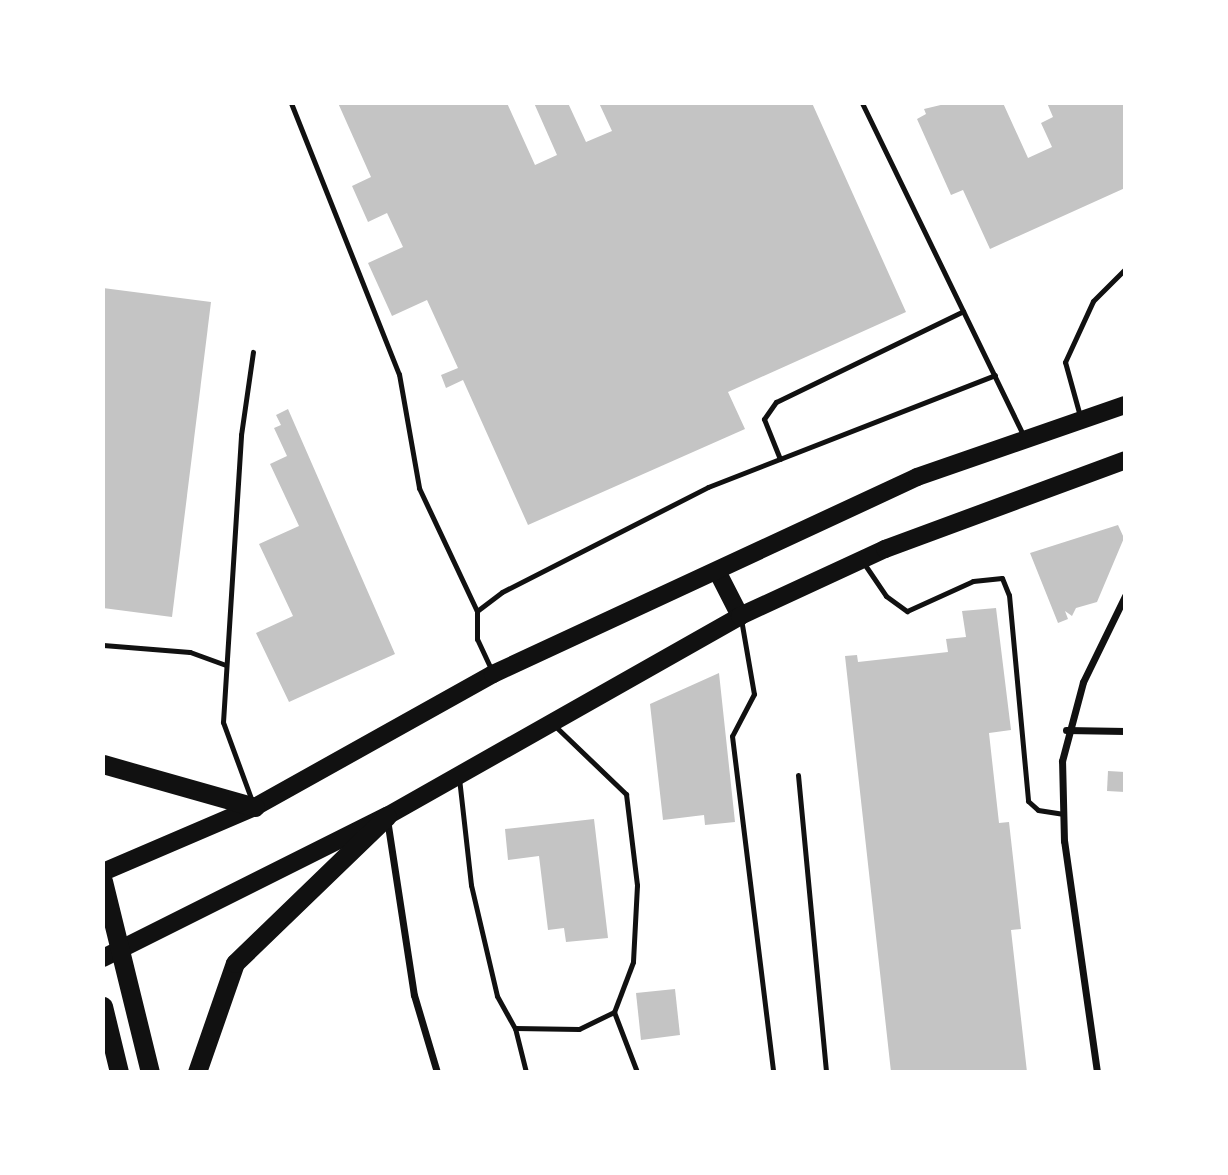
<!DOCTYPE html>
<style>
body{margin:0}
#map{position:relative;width:1228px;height:1175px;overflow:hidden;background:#fff;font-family:Overpass,sans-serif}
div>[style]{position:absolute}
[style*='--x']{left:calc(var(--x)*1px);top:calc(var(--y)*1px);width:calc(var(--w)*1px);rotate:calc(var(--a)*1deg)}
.building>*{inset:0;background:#c4c4c4}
.service>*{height:5px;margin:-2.5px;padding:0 2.5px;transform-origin:2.5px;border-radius:2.5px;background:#111}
.minor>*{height:7px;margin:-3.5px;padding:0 3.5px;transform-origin:3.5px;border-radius:3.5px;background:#111}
.primary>*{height:18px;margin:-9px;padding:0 9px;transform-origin:9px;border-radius:9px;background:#111}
.trunk>*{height:19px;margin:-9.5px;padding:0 9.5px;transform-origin:9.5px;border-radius:9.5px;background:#111}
span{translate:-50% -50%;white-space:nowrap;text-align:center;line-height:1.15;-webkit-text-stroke:6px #fff;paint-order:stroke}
.frame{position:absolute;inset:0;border:105px solid #fff;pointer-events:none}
</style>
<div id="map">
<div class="building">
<i style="clip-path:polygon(338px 103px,507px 103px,535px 165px,557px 155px,534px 103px,568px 103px,586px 142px,612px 131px,599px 103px,812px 103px,906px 312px,728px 392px,745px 429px,528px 525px,463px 380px,446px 388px,441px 375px,458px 368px,427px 300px,392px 316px,368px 263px,403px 247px,387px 213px,368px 222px,352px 186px,371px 177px)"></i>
<i style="clip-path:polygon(949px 103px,1003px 103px,1028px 158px,1052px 147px,1041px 123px,1053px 117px,1047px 103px,1125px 103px,1125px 188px,990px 249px,963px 190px,951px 195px,917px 119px,926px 114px,924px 109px)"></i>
<i style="clip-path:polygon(103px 288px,211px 302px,172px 617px,103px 608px)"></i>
<i style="clip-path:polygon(288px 409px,395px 654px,289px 702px,256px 633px,293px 616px,259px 544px,299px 526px,270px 464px,287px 456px,274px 428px,281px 425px,276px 415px)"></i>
<i style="clip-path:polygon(1118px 525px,1124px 538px,1097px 602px,1076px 608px,1072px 616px,1065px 611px,1068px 619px,1058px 623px,1030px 553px)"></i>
<i style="clip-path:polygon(996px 608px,1011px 730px,989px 733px,999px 823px,1009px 822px,1021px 929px,1011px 930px,1027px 1072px,891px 1072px,845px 656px,857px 655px,858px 662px,948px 652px,946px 639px,966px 637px,962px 611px)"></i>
<i style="clip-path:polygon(719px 673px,735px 822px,705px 825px,704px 815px,663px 820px,650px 704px)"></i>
<i style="clip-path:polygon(1108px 771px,1125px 772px,1125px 792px,1107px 791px)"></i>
<i style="clip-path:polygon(594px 819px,608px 938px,566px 942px,564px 928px,548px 930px,539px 856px,508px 860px,505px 829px)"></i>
<i style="clip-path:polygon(675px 989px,680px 1035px,641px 1040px,636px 993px)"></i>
</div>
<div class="service">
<i style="--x:291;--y:103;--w:292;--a:68.3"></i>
<i style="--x:399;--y:374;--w:116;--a:80"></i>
<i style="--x:419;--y:488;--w:136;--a:64.8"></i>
<i style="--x:862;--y:103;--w:370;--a:64.1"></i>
<i style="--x:1080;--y:416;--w:56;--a:-105.5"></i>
<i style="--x:1065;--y:362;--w:67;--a:-65.3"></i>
<i style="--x:1093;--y:301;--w:45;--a:-45"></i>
<i style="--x:780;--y:459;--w:43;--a:-111.8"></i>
<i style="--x:764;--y:419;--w:21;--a:-55"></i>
<i style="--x:776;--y:402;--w:208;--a:-25.9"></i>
<i style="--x:863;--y:562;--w:41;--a:55.9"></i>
<i style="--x:886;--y:596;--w:26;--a:36"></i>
<i style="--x:907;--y:611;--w:72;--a:-24.4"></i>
<i style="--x:973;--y:581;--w:29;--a:-6"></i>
<i style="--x:1002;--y:578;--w:18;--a:68"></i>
<i style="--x:1009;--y:595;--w:207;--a:84.7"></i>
<i style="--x:1028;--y:801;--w:13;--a:42"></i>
<i style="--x:1038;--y:810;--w:26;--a:9"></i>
<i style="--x:741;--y:619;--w:76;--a:80.2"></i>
<i style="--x:754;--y:694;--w:47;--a:117.6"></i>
<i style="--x:732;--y:736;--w:338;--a:83"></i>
<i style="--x:103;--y:645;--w:87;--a:4.6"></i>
<i style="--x:190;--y:652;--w:38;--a:20"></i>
<i style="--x:492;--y:671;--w:35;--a:-115"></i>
<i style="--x:477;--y:639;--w:28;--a:-90"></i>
<i style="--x:477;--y:611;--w:31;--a:-37"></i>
<i style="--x:502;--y:592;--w:231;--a:-27"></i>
<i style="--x:708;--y:487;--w:308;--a:-21.3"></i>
<i style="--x:554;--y:725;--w:100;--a:43.8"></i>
<i style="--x:626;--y:794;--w:92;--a:83.1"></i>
<i style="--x:637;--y:885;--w:77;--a:93"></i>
<i style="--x:633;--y:962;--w:53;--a:110.8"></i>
<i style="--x:614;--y:1012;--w:64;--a:69"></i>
<i style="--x:798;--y:775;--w:298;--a:84.6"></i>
<i style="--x:459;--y:778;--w:108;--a:83.6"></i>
<i style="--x:471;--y:885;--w:114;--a:76.8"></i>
<i style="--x:497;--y:996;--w:37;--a:61"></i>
<i style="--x:515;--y:1028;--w:64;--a:0.9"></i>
<i style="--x:579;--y:1029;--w:39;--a:-26"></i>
<i style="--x:252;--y:801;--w:84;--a:-110.2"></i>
<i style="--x:223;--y:722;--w:288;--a:-86.4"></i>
<i style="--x:241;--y:435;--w:84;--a:-81.8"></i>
<i style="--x:515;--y:1028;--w:45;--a:76"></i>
</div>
<div class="minor">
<i style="--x:1066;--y:730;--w:59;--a:1"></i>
<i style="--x:387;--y:819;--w:178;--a:81.3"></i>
<i style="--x:414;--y:995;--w:80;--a:73.4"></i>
<i style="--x:1097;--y:1072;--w:233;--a:-98.1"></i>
<i style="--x:1064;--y:841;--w:80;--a:-91.4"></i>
<i style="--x:1062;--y:761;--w:82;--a:-75.1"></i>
<i style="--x:1083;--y:682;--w:96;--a:-64"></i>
</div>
<div class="primary">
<i style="--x:717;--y:571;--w:51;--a:62.9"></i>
<i style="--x:103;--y:872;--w:165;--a:-23.2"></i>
<i style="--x:255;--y:807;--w:273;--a:-29.2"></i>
<i style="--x:493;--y:674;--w:468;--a:-24.9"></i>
<i style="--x:917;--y:477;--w:220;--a:-19.1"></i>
<i style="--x:103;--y:958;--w:318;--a:-26.6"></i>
<i style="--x:387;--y:816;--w:406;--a:-29.5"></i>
<i style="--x:740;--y:616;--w:160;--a:-24.8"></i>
<i style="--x:885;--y:549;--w:256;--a:-20.3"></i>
</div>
<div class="trunk">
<i style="--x:103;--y:764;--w:158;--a:15.8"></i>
<i style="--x:103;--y:881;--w:197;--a:76.2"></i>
<i style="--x:103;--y:1006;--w:68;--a:76.4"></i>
<i style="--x:197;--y:1072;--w:115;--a:-70.8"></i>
<i style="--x:235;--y:963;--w:211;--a:-44"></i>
</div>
<div class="frame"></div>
</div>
